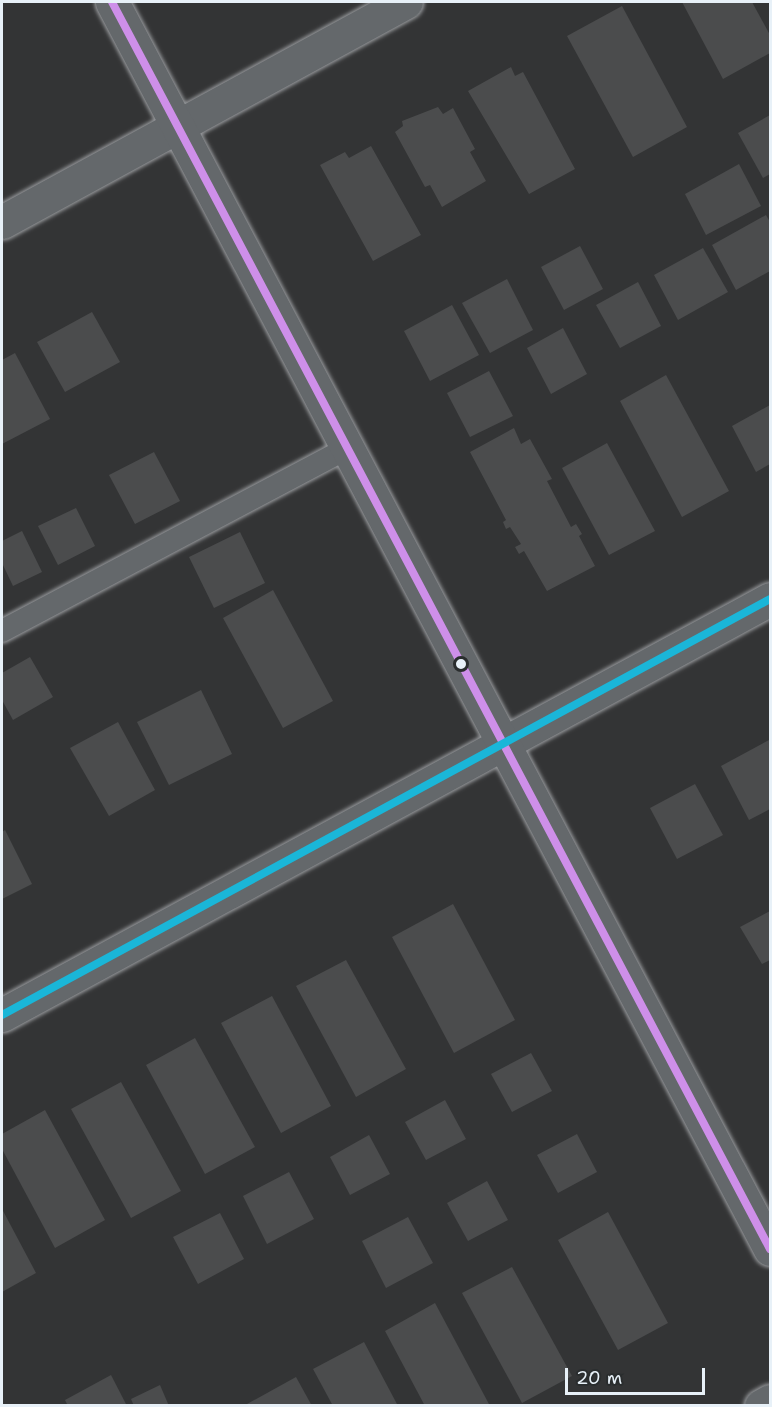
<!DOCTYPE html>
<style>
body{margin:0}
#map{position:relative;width:772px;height:1407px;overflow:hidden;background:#333435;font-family:"Shantell Sans",sans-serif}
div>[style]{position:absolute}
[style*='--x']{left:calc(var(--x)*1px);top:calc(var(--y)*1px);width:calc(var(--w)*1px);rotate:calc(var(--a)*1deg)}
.building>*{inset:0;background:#4b4c4d}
.roads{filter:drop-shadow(0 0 2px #999b9e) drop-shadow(0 0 2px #999b9e)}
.service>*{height:22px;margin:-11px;padding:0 11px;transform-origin:11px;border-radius:11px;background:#64686b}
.minor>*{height:33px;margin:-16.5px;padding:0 16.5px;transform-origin:16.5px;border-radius:16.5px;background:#64686b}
.secondary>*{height:33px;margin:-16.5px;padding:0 16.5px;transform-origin:16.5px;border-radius:16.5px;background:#64686b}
.bus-1>*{height:8px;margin:-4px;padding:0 4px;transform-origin:4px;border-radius:4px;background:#ce8fe9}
.bus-2>*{height:8px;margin:-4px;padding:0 4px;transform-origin:4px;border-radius:4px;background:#1ab6d8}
.dots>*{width:16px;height:16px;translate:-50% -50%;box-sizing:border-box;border:3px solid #2a2d2e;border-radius:50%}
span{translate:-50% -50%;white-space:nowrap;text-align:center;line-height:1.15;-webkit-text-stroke:4.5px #2a2d2e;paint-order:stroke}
.frame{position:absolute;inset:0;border:3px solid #e8f1f8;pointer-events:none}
.scale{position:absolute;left:565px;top:1368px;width:140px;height:27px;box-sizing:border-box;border:3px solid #e8f1f8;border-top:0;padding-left:8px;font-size:18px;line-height:21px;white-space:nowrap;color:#e8f1f8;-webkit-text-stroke:4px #2a2d2e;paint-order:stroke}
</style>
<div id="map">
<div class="building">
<i style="clip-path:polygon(682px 2px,752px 2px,770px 35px,770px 53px,723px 79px)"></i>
<i style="clip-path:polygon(622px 6px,687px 127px,633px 157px,567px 36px)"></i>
<i style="clip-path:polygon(511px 67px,515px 76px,523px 72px,575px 169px,529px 194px,468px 91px)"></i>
<i style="clip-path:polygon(438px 107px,443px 114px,453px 108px,475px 149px,470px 152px,486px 181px,442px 207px,430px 185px,425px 187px,395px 132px,403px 126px,402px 121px)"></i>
<i style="clip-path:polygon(770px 115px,770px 174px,763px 178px,738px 133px)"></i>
<i style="clip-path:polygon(371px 146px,421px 235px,373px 261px,320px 165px,345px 152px,349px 158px)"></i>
<i style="clip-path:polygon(739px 164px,761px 206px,706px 235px,685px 194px)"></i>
<i style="clip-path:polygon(766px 215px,770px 222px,770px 271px,736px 290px,712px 245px)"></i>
<i style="clip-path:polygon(580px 246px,603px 289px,564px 310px,541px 267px)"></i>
<i style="clip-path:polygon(703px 248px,728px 292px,678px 320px,654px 275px)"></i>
<i style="clip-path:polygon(507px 279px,533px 330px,490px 353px,462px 303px)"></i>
<i style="clip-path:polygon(638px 282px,661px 326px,620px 348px,596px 305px)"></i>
<i style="clip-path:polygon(452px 305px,479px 355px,430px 381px,404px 331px)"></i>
<i style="clip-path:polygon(92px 312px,120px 362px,65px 392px,37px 342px)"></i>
<i style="clip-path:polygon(563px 328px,587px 374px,551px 394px,527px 348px)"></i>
<i style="clip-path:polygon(15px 353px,50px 419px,2px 444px,2px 360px)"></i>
<i style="clip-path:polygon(489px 371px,513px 416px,470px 437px,447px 393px)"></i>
<i style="clip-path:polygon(666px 375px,729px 491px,682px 517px,620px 401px)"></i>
<i style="clip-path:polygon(770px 405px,770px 464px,756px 472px,732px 426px)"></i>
<i style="clip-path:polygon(514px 428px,521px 444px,530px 439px,552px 479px,547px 481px,571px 527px,576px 524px,582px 534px,579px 536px,595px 566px,547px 591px,524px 551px,519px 554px,515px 547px,521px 544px,510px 527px,506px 529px,503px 522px,506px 520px,470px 452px)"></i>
<i style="clip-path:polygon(607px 443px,655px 531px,609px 555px,562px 468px)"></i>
<i style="clip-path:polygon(154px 452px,180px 501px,135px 524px,109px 475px)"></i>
<i style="clip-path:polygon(76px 508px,95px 546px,58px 565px,38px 526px)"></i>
<i style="clip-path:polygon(22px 531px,42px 572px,13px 586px,2px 563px,2px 541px)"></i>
<i style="clip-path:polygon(240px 532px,265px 583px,214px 608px,189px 557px)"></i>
<i style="clip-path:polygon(273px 590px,333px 701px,283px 728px,223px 618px)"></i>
<i style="clip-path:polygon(30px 657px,53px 697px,13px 720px,2px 700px,2px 673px)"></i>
<i style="clip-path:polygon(201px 690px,232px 754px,169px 785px,137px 722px)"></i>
<i style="clip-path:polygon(118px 722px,155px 790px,109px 816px,70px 748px)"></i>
<i style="clip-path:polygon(769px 740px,770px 809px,749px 820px,721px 766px)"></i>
<i style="clip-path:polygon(695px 784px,723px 835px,677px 859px,650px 808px)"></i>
<i style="clip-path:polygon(5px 830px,32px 884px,2px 899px,2px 832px)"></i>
<i style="clip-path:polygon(453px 904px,515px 1020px,454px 1053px,392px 937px)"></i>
<i style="clip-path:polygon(770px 911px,770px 960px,762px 964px,740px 927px)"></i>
<i style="clip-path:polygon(346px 960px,406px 1069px,356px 1097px,296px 986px)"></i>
<i style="clip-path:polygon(272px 996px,331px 1106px,281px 1133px,221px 1023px)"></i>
<i style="clip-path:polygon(195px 1038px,255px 1147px,205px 1174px,146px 1065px)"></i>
<i style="clip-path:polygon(531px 1053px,552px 1091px,512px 1112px,491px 1074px)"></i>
<i style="clip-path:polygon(121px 1082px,181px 1191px,131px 1218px,71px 1109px)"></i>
<i style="clip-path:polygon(445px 1100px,466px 1139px,426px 1160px,405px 1122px)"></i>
<i style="clip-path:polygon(45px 1110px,105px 1220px,55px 1248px,2px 1149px,2px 1134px)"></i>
<i style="clip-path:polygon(577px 1134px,597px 1172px,558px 1193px,537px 1155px)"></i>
<i style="clip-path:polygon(369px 1135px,390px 1174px,350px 1195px,330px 1157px)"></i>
<i style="clip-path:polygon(289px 1172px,314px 1219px,267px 1244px,243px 1196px)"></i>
<i style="clip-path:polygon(487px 1181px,508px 1220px,468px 1241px,447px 1203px)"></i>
<i style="clip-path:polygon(2px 1209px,36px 1273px,2px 1292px)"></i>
<i style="clip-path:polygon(608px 1212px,668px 1323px,618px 1350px,558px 1240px)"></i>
<i style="clip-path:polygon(220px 1213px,244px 1259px,198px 1284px,173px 1237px)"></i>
<i style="clip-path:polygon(408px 1217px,433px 1263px,386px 1288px,362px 1241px)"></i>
<i style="clip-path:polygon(512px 1267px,572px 1376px,522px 1403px,462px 1293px)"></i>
<i style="clip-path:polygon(435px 1303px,490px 1406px,425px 1406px,385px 1331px)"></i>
<i style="clip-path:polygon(364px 1342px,398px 1406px,333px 1406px,313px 1369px)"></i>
<i style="clip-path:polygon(111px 1375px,127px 1406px,68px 1406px,65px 1400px)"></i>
<i style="clip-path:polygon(296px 1377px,312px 1406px,248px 1406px,247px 1404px)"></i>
<i style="clip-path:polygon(160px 1385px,169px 1406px,134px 1406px,131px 1399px)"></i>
</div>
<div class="roads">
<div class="service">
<i style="--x:2;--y:631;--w:391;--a:-27.9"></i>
</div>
<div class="minor">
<i style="--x:2;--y:222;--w:460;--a:-28.6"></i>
<i style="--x:2;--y:1015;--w:873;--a:-28.44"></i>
<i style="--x:761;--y:1406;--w:10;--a:-29"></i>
</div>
<div class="secondary">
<i style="--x:112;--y:2;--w:1410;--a:62.18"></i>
</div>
</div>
<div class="bus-1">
<i style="--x:112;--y:2;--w:1410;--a:62.18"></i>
</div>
<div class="bus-2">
<i style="--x:2;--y:1015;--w:873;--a:-28.44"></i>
</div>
<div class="dots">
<i style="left:461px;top:664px;background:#e8f1f8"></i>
</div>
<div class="frame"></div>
<div class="scale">20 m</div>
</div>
